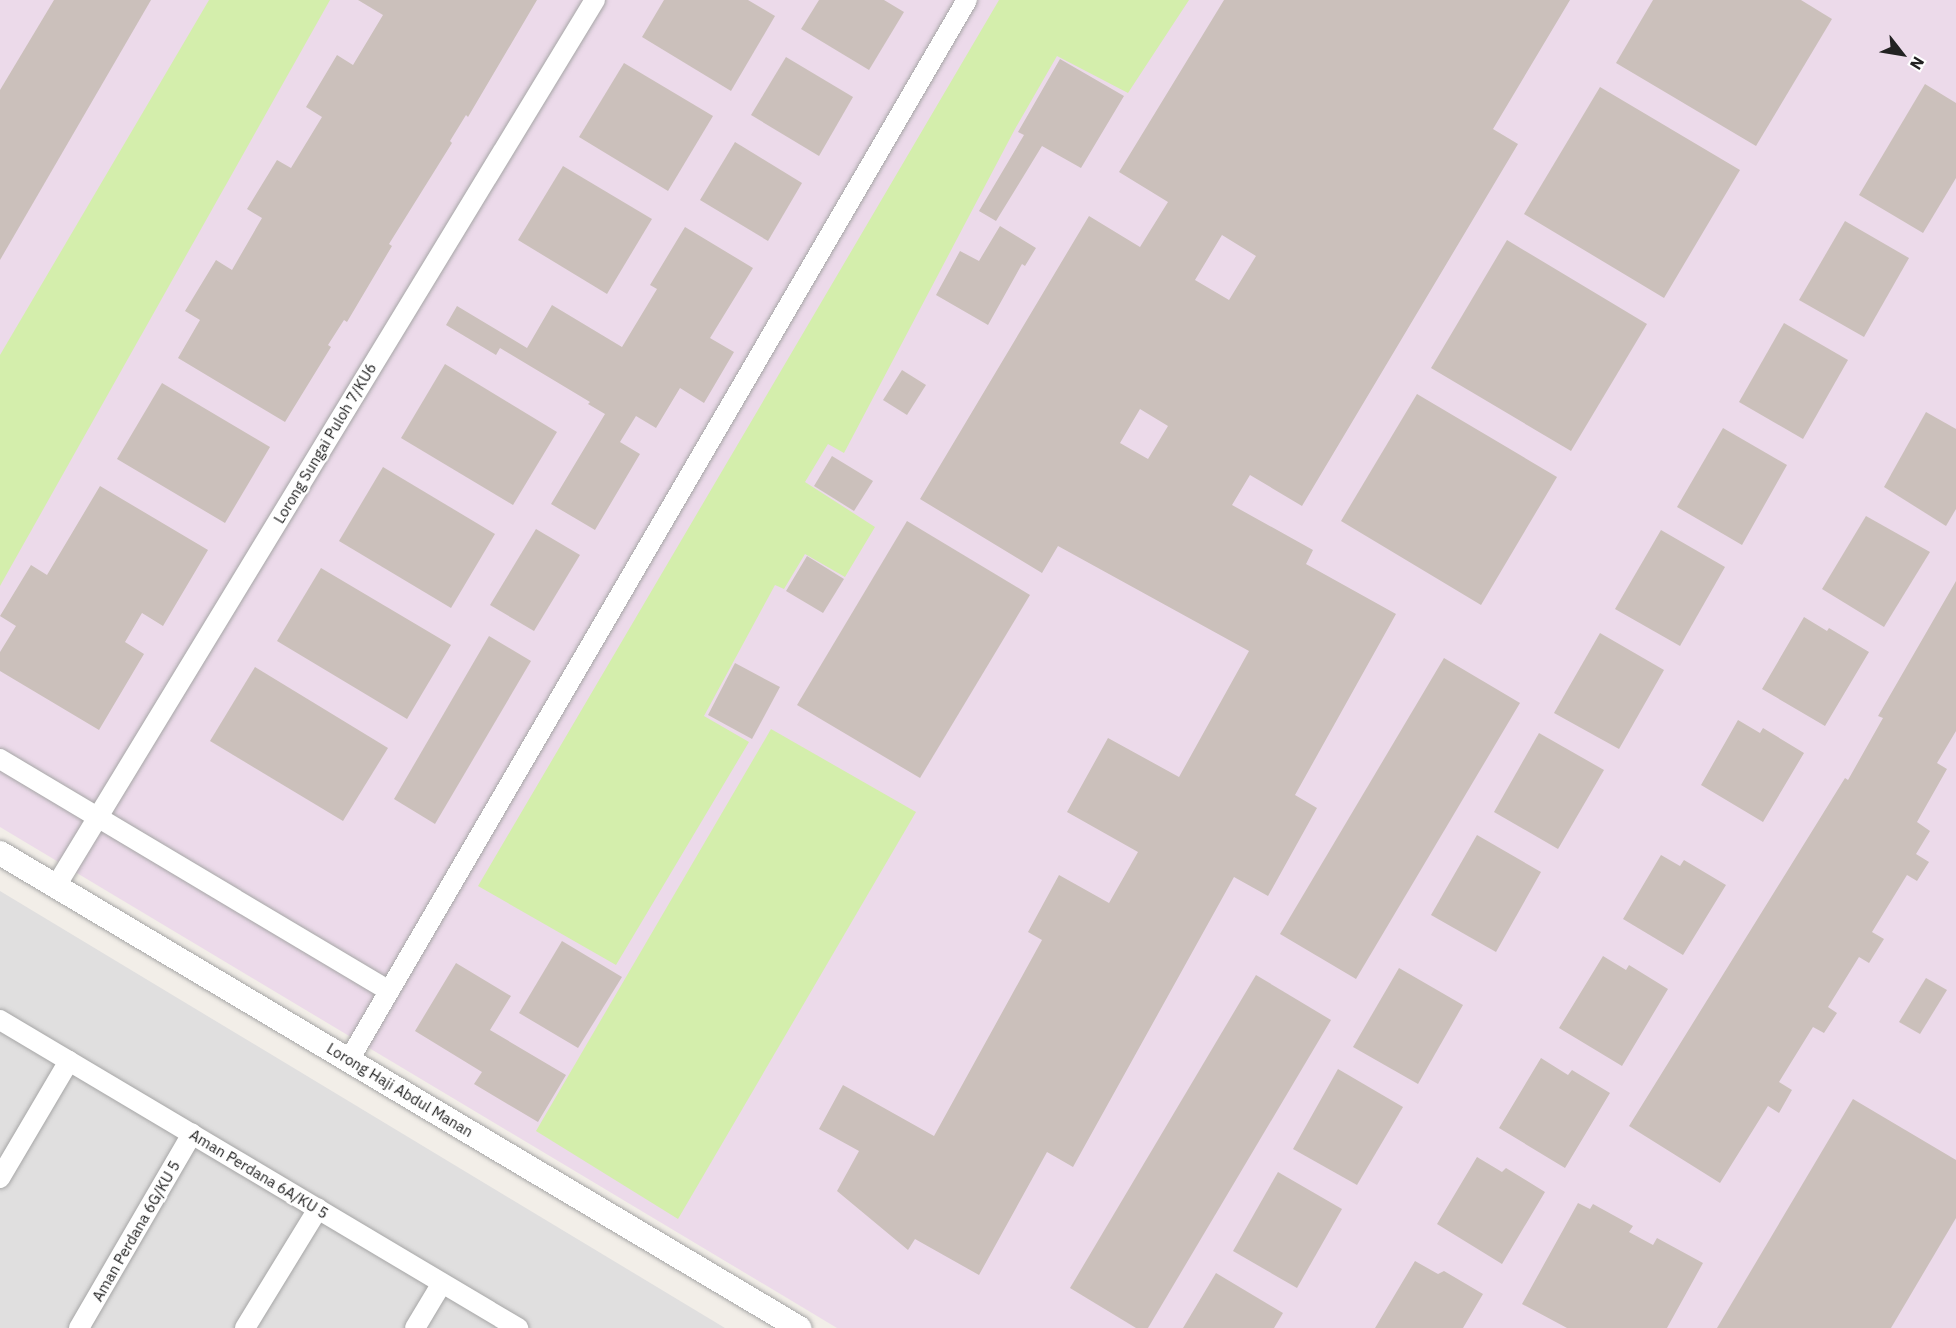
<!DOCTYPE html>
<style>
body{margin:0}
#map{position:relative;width:1956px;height:1328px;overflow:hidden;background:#f2eee8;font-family:"IBM Plex Sans",sans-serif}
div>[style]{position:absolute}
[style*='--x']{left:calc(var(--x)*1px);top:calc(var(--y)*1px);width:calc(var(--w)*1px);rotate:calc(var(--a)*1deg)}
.residential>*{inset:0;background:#e0dfdf}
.industrial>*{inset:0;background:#ecdaea}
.grass>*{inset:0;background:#d4eeac}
.building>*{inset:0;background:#cbc0bb}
.roads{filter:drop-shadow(0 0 2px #a6a6a6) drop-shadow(0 0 2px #a6a6a6)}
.minor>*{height:20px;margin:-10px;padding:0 10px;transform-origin:10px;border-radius:10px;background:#fff}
.tertiary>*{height:24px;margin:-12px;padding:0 12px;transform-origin:12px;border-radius:12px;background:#fff}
span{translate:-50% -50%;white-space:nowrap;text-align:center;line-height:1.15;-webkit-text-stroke:5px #fff;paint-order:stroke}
.street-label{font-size:15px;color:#222}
.north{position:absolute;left:1872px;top:24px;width:60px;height:60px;-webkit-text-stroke:4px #fff;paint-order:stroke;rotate:121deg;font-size:16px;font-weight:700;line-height:24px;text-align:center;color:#222}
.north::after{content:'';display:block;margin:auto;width:21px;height:27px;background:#222;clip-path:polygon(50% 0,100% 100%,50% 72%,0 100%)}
</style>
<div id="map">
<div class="residential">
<i style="clip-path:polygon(0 891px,725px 1328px,0 1328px)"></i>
</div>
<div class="industrial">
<i style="clip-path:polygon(0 0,1956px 0,1956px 1328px,837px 1328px,0 827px)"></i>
</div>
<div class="grass">
<i style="clip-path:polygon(209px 0,330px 0,0 586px,0 355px)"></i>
<i style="clip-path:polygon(999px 0,1189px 0,1128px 93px,1057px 56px,1015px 129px,844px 453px,828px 444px,805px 482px,875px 527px,845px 577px,805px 554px,784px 589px,775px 585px,704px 716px,749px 742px,616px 965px,478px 886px)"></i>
<i style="clip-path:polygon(771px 729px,916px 812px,678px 1219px,536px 1131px)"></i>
</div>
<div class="building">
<i style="clip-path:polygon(54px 0,151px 0,0 260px,0 90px)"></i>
<i style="clip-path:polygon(358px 0,537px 0,468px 117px,466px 115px,450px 141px,452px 143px,389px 244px,392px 246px,347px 322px,344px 320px,328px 345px,331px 347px,285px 422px,178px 358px,200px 320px,185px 311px,216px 260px,232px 270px,262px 218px,247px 209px,277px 160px,291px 168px,322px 117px,306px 107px,337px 55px,353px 65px,383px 15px)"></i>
<i style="clip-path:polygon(664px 0,748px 0,775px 16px,731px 91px,642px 37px)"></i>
<i style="clip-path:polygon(819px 0,884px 0,904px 12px,869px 70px,801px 29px)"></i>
<i style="clip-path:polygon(evenodd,1224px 0,1570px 0,1493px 129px,1518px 144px,1302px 506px,1250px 475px,1232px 505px,1313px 550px,1306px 564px,1396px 614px,1295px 795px,1317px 808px,1268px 896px,1234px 877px,1073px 1167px,1047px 1152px,979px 1275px,915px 1239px,908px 1250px,837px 1191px,859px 1151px,819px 1129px,843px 1085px,934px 1136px,1042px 940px,1028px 932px,1059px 875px,1109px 903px,1138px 852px,1067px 812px,1108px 738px,1179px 777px,1249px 651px,1058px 546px,1042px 573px,920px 499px,1089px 216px,1140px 247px,1168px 202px,1119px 172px,1224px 0,1222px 235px,1256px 256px,1229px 300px,1195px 280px,1222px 235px,1224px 0,1140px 409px,1168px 426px,1148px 459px,1120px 443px,1140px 409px)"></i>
<i style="clip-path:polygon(1653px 0,1801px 0,1832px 19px,1756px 146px,1616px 63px)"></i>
<i style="clip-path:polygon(786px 57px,853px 97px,819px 156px,751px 115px)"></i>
<i style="clip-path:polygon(1060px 59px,1124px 96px,1081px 168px,1042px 146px,996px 221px,979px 211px,1024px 135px,1018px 132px)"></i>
<i style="clip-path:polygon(624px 63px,713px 116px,668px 191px,579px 137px)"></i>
<i style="clip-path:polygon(1925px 84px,1956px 103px,1956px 178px,1923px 233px,1859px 195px)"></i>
<i style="clip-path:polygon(1600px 87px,1740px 170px,1664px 298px,1524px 214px)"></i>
<i style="clip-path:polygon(735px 142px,802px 183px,768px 241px,700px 200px)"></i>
<i style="clip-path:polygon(563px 166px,652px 219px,607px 294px,518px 240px)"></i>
<i style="clip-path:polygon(1845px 221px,1909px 258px,1864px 337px,1799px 300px)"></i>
<i style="clip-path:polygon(1000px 226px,1036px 248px,1025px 266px,1022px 264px,988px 325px,936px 295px,960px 251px,979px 261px)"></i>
<i style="clip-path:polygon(685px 227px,753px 268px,710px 338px,734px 352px,704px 403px,680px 388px,656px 428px,636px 416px,620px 442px,640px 454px,595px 530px,551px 504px,605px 414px,588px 404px,590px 402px,500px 348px,496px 355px,446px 325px,457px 306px,527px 348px,552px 305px,622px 347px,657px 289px,650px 285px)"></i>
<i style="clip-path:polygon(1507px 240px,1647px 324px,1571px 451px,1431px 368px)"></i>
<i style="clip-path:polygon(1784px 323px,1848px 360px,1803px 439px,1739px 402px)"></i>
<i style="clip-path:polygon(445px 364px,557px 432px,513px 505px,401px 438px)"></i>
<i style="clip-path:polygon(902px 370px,926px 385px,907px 415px,883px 400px)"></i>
<i style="clip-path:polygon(162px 383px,270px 447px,225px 523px,117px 459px)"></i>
<i style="clip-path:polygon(1417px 394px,1557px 477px,1481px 605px,1341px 521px)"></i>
<i style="clip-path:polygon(1926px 412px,1956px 429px,1956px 509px,1946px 526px,1884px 487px)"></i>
<i style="clip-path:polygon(1723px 428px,1787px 465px,1742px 545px,1677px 507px)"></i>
<i style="clip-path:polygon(832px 456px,873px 481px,854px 511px,814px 486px)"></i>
<i style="clip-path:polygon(383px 467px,495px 534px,451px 608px,339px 541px)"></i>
<i style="clip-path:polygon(100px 486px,208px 550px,163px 626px,142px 613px,125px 642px,144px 654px,99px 730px,0 671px,0 652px,16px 626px,0 616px,31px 565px,47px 575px)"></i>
<i style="clip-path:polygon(1866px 516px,1930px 552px,1884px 627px,1822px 589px)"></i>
<i style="clip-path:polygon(907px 521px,1030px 595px,920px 778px,797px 705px)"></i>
<i style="clip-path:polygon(536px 529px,580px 555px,534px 631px,490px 605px)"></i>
<i style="clip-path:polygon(1661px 530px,1725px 567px,1680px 646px,1615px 609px)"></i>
<i style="clip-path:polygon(807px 556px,844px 579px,823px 613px,786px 591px)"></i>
<i style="clip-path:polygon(321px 568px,451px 645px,407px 719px,277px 641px)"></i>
<i style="clip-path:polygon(1956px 581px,1956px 731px,1937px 763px,1947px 769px,1917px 822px,1930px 831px,1916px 854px,1929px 862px,1917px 881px,1907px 875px,1872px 932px,1884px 939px,1869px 963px,1859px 957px,1828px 1007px,1837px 1013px,1824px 1033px,1813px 1027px,1779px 1082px,1792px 1090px,1779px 1113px,1768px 1106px,1720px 1183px,1629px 1126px,1845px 778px,1848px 780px,1883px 718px,1878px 716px)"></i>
<i style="clip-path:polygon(1804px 617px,1827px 631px,1829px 628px,1869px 652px,1825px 726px,1762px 689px)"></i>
<i style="clip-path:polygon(1600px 633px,1664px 670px,1619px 749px,1554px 713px)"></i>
<i style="clip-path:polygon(489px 636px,531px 661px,435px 824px,394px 799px)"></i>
<i style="clip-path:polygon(1444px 658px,1520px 703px,1356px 979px,1280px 934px)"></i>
<i style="clip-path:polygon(735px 663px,780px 687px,752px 739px,708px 715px)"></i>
<i style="clip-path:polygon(255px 667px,388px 748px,343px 821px,210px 741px)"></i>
<i style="clip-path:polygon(1738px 720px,1760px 733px,1763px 728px,1804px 753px,1763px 822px,1701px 785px)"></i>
<i style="clip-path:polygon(1539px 733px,1604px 770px,1558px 849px,1494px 812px)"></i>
<i style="clip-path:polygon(1477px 835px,1541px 872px,1496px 952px,1431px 915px)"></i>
<i style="clip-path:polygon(1661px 855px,1680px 866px,1684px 860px,1726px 885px,1683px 955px,1623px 919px)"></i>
<i style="clip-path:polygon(562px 941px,622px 977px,578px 1048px,519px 1013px)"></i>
<i style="clip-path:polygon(1603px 956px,1626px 970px,1629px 965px,1668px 989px,1622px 1066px,1559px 1028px)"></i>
<i style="clip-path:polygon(456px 963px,511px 996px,490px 1030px,566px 1075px,538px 1122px,474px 1084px,482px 1072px,415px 1031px)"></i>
<i style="clip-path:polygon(1399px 968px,1463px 1005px,1418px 1084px,1353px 1047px)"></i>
<i style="clip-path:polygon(1256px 975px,1331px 1020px,1148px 1328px,1136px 1328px,1070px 1288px)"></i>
<i style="clip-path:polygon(1926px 978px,1947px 990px,1920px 1034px,1899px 1022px)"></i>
<i style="clip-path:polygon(1541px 1058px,1568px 1075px,1572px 1070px,1610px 1093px,1565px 1168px,1499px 1128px)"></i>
<i style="clip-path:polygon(1338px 1069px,1403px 1107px,1357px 1185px,1293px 1149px)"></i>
<i style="clip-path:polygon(1853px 1099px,1956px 1160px,1956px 1218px,1891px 1328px,1717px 1328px)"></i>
<i style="clip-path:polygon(1477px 1157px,1502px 1172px,1506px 1168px,1545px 1192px,1502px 1264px,1437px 1224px)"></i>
<i style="clip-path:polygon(1278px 1172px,1342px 1209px,1297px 1288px,1233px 1251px)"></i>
<i style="clip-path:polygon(1578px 1203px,1590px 1209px,1593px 1204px,1633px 1226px,1629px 1232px,1653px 1245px,1657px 1238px,1703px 1263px,1667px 1328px,1567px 1328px,1522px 1304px)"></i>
<i style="clip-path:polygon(1415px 1261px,1438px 1274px,1444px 1271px,1483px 1294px,1463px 1328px,1375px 1328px)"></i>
<i style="clip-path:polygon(1216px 1273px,1283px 1313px,1274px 1328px,1183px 1328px)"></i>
</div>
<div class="roads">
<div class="minor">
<i style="--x:0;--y:759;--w:453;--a:30.8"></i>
<i style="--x:56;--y:886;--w:1037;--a:-58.69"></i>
<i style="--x:0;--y:1020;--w:603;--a:30.74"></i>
<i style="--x:349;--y:1060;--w:1227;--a:-59.76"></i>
<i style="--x:0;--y:1178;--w:136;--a:-59.5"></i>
<i style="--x:79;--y:1328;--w:225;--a:-59.8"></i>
<i style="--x:245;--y:1328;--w:140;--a:-58.5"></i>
<i style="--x:415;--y:1328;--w:52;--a:-59"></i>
</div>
<div class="tertiary">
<i style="--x:0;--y:853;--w:930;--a:30.73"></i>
</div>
</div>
<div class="street-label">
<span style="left:325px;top:443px;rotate:-59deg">Lorong Sungai Puloh 7/KU6</span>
<span style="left:400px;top:1090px;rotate:31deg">Lorong Haji Abdul Manan</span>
<span style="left:259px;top:1174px;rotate:31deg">Aman Perdana 6A/KU 5</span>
<span style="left:136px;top:1231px;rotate:-60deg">Aman Perdana 6G/KU 5</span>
</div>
<div class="north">N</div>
</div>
